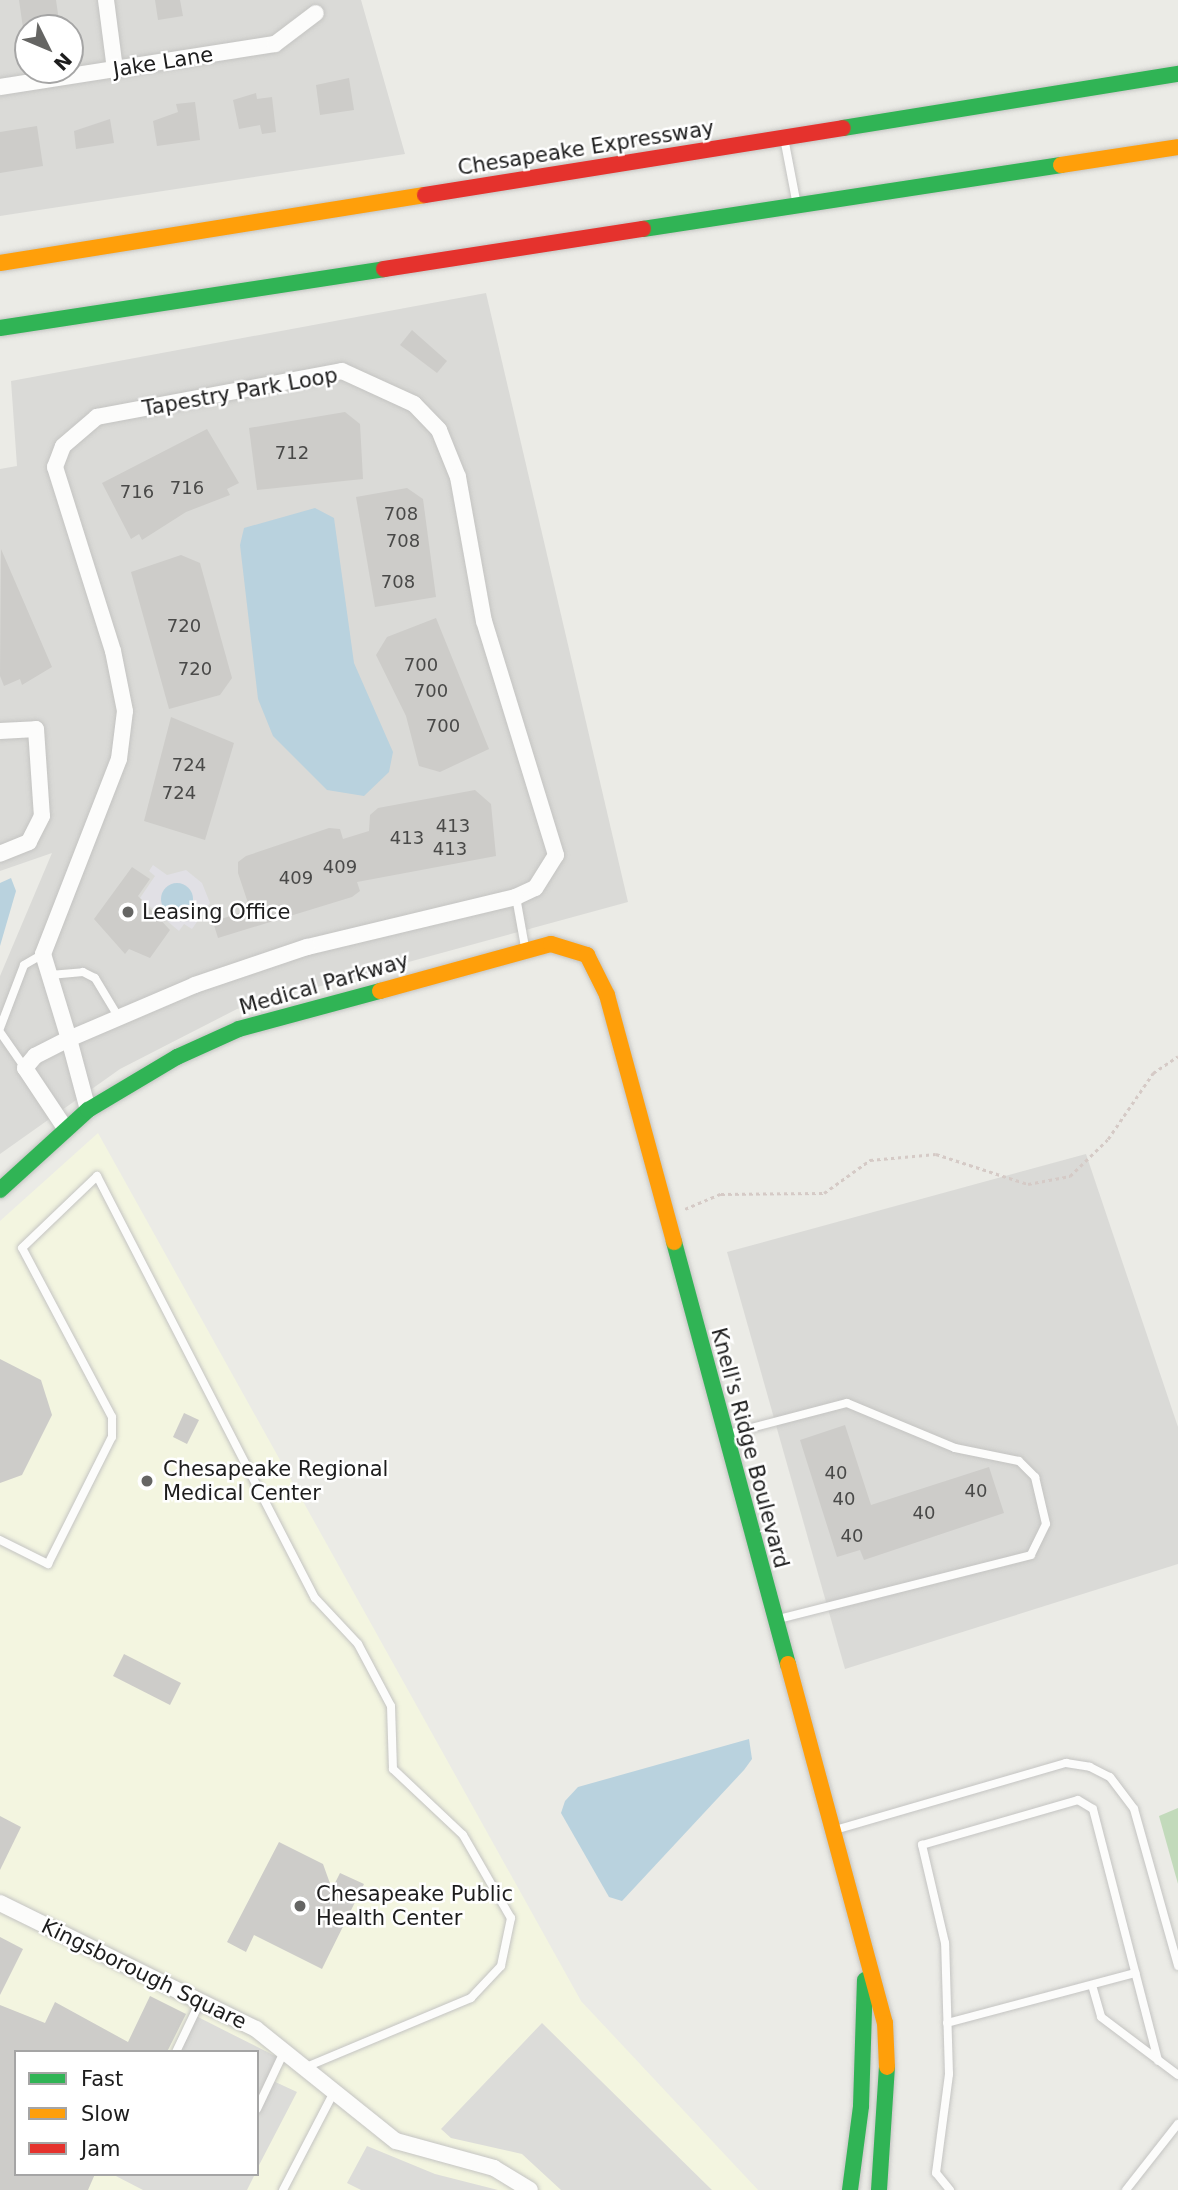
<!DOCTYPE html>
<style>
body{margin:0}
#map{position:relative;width:1178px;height:2190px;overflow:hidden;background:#ebebe6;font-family:"DejaVu Sans",sans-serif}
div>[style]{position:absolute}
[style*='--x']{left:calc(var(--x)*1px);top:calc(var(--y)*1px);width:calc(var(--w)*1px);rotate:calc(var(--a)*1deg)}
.residential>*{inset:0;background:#dadad7}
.education>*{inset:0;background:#f3f5e0}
.forest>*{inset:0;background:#c2dabb}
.parking>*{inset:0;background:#dcdcd9}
.plaza>*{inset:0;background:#e1e0e5}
.water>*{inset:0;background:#b9d2de}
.round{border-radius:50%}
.building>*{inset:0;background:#cdccc9}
.path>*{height:2.5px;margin-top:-1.25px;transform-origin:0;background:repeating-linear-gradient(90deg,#d5cac6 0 3.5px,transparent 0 7px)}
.roads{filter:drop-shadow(0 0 2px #c4c4c2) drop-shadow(0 0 2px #c4c4c2)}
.lane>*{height:8px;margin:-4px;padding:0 4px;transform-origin:4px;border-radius:4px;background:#fcfcfb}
.street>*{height:16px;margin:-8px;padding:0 8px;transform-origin:8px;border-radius:8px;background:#fcfcfb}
.fast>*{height:16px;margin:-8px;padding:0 8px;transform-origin:8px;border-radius:8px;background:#30b455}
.slow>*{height:16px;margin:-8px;padding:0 8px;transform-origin:8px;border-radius:8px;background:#ff9f0a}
.jam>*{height:16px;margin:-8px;padding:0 8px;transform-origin:8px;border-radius:8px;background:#e5322d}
.dots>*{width:19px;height:19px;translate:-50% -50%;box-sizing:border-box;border:4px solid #fff;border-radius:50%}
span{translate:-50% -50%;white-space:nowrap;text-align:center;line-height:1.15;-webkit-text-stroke:5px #fff;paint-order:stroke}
.number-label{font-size:18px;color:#494948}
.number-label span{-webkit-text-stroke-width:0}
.street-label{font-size:21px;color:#1d1d1d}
.poi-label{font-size:21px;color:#1d1d1d}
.left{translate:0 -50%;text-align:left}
.legend{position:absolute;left:14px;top:2050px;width:245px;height:126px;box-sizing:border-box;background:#fff;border:2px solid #a5a5a5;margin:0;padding:9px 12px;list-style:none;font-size:21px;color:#1d1d1d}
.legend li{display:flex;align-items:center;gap:14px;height:35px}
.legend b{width:35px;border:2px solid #a5a5a5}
.north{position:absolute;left:14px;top:14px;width:70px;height:70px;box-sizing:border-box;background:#fff;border:2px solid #a5a5a5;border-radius:50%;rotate:133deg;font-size:19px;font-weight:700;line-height:28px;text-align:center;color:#1d1d1d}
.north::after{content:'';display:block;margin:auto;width:24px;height:32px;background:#656563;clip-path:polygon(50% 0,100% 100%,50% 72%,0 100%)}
</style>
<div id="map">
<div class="residential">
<i style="clip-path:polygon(evenodd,0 0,361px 0,405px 154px,0 216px,0 0,28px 28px,70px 28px,70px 70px,28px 70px,28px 28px)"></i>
<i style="clip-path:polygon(486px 293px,628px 902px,237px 1009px,120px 1069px,0 1154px,0 976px,52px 853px,0 871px,0 469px,17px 466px,11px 381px)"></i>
<i style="clip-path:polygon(1086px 1154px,1178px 1427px,1178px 1564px,845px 1669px,727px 1252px)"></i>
</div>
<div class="education">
<i style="clip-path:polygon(evenodd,98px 1133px,581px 2001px,758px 2190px,0 2190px,0 1221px,98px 1133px,16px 2052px,257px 2052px,257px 2174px,16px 2174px,16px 2052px)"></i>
</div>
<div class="forest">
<i style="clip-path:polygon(1178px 1808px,1178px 1884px,1159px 1816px)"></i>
</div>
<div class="parking">
<i style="clip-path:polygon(194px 2015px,281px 2059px,271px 2080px,297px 2092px,257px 2169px,257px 2052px,176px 2052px)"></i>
<i style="clip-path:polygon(542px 2023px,712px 2190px,561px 2190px,522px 2154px,451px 2138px,441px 2129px)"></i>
<i style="clip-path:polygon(367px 2146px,435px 2174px,498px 2190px,361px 2190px,347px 2183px)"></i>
<i style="clip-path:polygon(112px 2174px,255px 2174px,247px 2190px,143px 2190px)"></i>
</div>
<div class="plaza">
<i style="clip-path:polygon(153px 865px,167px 875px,186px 870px,202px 883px,210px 903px,192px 929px,184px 924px,179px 931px,140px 898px,155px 876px,149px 871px)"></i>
</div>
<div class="water">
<i style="clip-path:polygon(315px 508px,334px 518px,354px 663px,393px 752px,389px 772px,364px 796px,327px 790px,273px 736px,258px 699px,240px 545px,244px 528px)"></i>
<i style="clip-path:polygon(11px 878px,16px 891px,0 946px,0 883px)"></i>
<i class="round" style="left:161px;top:883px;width:32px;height:32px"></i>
<i style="clip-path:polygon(749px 1739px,752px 1759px,744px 1770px,622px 1901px,609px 1897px,561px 1813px,565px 1801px,578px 1787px)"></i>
</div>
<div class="building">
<i style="clip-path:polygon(19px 0,56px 0,60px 28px,23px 28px)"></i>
<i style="clip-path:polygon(155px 0,180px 0,183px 16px,158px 20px)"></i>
<i style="clip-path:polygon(349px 78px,354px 110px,320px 115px,316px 85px)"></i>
<i style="clip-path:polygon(256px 93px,257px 99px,272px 97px,276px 132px,262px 134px,260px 125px,239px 129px,233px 100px)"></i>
<i style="clip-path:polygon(195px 102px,200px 140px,157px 146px,153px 121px,178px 112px,176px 104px)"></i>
<i style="clip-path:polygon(110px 119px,114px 143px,76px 149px,74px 131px)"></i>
<i style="clip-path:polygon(37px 126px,43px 166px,0 173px,0 132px)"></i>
<i style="clip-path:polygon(412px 330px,447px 361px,437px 373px,400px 345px)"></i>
<i style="clip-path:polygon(345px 412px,360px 424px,363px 479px,257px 490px,249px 428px)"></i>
<i style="clip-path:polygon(207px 429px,239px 483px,227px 489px,230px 495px,186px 512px,142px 540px,139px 534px,131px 539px,102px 483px)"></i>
<i style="clip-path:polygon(407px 488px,423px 499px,436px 597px,375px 607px,356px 497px)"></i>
<i style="clip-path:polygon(1px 549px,52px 667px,22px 685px,20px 679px,4px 686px,0 676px)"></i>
<i style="clip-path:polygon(181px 555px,200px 563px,232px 678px,220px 695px,169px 709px,131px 572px)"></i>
<i style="clip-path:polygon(436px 618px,489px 749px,440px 772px,419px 766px,406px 716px,376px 655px,387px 637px)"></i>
<i style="clip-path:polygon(171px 717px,234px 743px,205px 840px,144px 821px)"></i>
<i style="clip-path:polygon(475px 790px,491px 804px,496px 856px,357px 882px,360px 891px,352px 897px,218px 938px,213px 922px,250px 909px,238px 873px,238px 862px,246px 856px,329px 828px,340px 829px,343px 839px,369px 831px,370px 815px,378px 808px)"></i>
<i style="clip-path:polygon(132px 867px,150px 879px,138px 896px,170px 930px,150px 958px,129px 949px,125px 954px,94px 919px)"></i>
<i style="clip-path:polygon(0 1359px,41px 1380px,52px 1415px,22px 1475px,0 1483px)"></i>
<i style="clip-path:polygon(184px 1413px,199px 1420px,187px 1444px,173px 1437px)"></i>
<i style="clip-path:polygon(845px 1425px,871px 1505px,989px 1467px,1004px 1513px,864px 1560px,860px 1550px,837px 1557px,800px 1440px)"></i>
<i style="clip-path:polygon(124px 1654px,181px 1683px,170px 1705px,113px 1676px)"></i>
<i style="clip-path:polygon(0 1816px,21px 1827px,0 1870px)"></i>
<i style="clip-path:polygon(279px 1842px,323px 1864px,332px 1889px,340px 1873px,364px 1884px,322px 1969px,254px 1935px,246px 1952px,227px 1942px)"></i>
<i style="clip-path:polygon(0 1937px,23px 1949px,0 1995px)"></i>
<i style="clip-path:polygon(150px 1996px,186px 2014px,167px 2052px,16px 2052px,16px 2174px,95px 2174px,88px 2190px,0 2190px,0 2005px,45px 2023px,55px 2002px,128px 2042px)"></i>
</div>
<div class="path">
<i style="--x:685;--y:1209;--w:39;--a:-23"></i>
<i style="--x:721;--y:1194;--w:103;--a:-0.6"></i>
<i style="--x:824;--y:1193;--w:57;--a:-35.7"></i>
<i style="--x:870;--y:1160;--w:66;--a:-5.2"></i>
<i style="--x:936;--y:1154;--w:97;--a:18.1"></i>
<i style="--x:1028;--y:1184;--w:43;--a:-10.8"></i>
<i style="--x:1070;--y:1176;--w:53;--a:-44.2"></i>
<i style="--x:1108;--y:1139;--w:80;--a:-55.7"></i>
<i style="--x:1153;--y:1073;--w:30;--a:-34"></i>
</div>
<div class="roads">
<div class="lane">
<i style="--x:785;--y:143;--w:58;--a:79.1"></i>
<i style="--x:516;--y:897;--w:51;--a:79.8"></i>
<i style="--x:50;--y:975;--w:33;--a:-5"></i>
<i style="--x:83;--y:972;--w:13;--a:27"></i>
<i style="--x:95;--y:978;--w:47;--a:59"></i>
<i style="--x:0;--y:1028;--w:67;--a:-69.1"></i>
<i style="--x:24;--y:965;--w:22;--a:-30"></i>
<i style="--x:0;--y:1032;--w:44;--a:55.2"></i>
<i style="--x:728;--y:1434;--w:123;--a:-14.6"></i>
<i style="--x:847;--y:1403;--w:117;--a:22.6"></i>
<i style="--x:955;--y:1448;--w:65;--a:11.5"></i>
<i style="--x:1019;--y:1461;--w:23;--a:45"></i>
<i style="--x:1035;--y:1477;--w:48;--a:76.8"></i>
<i style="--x:1046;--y:1524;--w:34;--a:116"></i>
<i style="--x:1031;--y:1555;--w:261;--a:165.8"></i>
<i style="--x:0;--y:1540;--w:54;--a:26.6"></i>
<i style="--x:48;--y:1564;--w:142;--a:-63.3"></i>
<i style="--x:112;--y:1437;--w:20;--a:-90"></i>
<i style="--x:112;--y:1417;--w:191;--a:-118"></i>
<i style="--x:22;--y:1248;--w:104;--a:-43.8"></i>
<i style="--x:97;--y:1176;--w:475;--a:62.7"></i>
<i style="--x:315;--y:1598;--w:63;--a:46.9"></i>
<i style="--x:358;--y:1644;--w:70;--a:62"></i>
<i style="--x:391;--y:1706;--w:63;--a:88.2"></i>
<i style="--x:393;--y:1769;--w:96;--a:43.3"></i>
<i style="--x:463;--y:1835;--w:96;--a:60"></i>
<i style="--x:511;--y:1918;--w:49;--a:101.8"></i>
<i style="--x:501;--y:1966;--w:44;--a:133.2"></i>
<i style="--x:471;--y:1998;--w:179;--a:157.3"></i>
<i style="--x:835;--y:1830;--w:241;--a:-16.2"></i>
<i style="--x:1066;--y:1763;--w:24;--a:9"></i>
<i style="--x:1090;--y:1767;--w:22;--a:27"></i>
<i style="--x:1110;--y:1777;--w:40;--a:53"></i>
<i style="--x:1134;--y:1809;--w:163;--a:74.3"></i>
<i style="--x:1092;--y:1985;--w:33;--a:74"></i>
<i style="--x:1101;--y:2017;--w:96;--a:37"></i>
<i style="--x:947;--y:2023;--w:195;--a:-14.9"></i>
<i style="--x:176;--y:2052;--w:55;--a:-64.4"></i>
<i style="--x:257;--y:2109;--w:63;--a:-64.7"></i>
<i style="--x:283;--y:2190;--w:110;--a:-62.5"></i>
<i style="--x:950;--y:2190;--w:22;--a:-129"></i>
<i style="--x:936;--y:2173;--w:100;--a:-82.5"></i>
<i style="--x:949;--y:2074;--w:131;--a:-91.7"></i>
<i style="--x:945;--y:1943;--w:101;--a:-103.2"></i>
<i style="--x:922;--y:1845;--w:162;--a:-16.1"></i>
<i style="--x:1078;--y:1800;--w:17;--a:31"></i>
<i style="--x:1093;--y:1809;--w:260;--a:75.5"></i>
<i style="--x:1126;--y:2190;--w:84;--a:-51.8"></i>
</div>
<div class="street">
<i style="--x:106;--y:0;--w:70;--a:82.6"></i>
<i style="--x:0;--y:87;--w:278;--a:-8.9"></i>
<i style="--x:275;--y:44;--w:51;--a:-37.1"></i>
<i style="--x:342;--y:371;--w:79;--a:24.6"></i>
<i style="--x:414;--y:404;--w:36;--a:46"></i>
<i style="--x:439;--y:430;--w:51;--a:68"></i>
<i style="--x:458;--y:477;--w:146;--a:79.8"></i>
<i style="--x:484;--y:621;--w:245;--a:72.9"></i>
<i style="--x:556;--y:855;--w:39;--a:122"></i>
<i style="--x:535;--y:888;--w:21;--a:155"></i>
<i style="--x:516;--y:897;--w:215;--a:166.5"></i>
<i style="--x:307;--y:947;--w:118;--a:161.3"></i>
<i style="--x:195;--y:985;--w:137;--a:156.8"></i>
<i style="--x:69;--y:1039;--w:89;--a:-107"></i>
<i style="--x:43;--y:954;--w:209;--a:-68.7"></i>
<i style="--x:119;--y:759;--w:48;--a:-82.9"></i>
<i style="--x:125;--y:711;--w:61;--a:-101.3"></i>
<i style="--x:113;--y:651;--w:193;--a:-107.5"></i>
<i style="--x:55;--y:467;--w:22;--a:-69"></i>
<i style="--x:63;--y:446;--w:45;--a:-40.5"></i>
<i style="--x:97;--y:417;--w:249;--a:-10.6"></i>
<i style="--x:0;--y:731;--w:36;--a:-3"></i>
<i style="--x:36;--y:729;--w:87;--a:86.1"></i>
<i style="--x:42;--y:816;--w:29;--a:117"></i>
<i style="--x:29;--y:842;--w:31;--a:158"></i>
<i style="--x:65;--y:1128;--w:72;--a:-123.7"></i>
<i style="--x:25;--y:1068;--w:16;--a:-50"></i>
<i style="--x:35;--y:1056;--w:38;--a:-27"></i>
<i style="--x:69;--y:1039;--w:73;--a:75"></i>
<i style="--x:0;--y:1903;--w:285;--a:26.2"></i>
<i style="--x:256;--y:2029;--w:179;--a:38.7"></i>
<i style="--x:396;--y:2141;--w:102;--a:15.4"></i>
<i style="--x:494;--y:2168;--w:42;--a:31.4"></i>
</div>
<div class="fast">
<i style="--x:843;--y:128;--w:339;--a:-9.2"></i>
<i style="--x:643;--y:229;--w:423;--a:-8.7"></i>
<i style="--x:0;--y:328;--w:389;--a:-8.7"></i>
<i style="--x:0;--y:1190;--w:119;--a:-42.3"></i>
<i style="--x:88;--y:1110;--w:104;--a:-30.8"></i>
<i style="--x:177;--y:1057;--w:68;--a:-24.3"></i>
<i style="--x:239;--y:1029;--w:146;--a:-15.1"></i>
<i style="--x:674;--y:1242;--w:437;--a:74.9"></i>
<i style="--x:850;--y:2190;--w:85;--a:-82.5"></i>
<i style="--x:861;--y:2106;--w:126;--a:-88.2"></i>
<i style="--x:879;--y:2190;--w:123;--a:-86.3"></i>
</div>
<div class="slow">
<i style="--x:1061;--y:165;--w:118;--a:-8.7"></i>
<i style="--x:0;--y:263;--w:430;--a:-9.1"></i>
<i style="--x:380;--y:991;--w:177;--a:-15.4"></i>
<i style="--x:551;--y:944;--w:38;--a:17"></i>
<i style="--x:587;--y:955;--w:45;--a:63.4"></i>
<i style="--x:607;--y:995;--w:256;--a:74.8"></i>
<i style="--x:788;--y:1664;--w:372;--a:74.9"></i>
<i style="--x:885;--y:2023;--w:44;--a:87.4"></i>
</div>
<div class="jam">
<i style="--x:425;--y:195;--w:423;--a:-9.1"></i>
<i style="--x:384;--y:269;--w:262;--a:-8.8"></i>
</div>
</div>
<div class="dots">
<i style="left:128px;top:912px;background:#656563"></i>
<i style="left:147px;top:1481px;background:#656563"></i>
<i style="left:300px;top:1906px;background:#656563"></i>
</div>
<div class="number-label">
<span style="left:292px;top:453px">712</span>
<span style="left:187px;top:488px">716</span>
<span style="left:137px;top:492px">716</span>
<span style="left:401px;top:514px">708</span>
<span style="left:403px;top:541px">708</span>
<span style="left:398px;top:582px">708</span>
<span style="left:184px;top:626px">720</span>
<span style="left:421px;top:665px">700</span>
<span style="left:195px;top:669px">720</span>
<span style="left:431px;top:691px">700</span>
<span style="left:443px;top:726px">700</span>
<span style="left:189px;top:765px">724</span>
<span style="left:179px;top:793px">724</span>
<span style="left:453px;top:826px">413</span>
<span style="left:407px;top:838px">413</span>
<span style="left:450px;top:849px">413</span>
<span style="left:340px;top:867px">409</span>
<span style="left:296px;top:878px">409</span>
<span style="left:836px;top:1473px">40</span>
<span style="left:976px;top:1491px">40</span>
<span style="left:844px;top:1499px">40</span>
<span style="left:924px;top:1513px">40</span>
<span style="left:852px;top:1536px">40</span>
</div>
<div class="street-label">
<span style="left:163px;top:62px;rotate:-9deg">Jake Lane</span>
<span style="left:586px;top:148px;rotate:-9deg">Chesapeake Expressway</span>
<span style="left:240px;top:392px;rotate:-10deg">Tapestry Park Loop</span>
<span style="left:324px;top:984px;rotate:-16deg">Medical Parkway</span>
<span style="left:750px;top:1448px;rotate:75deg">Knell's Ridge Boulevard</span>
<span style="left:144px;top:1974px;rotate:26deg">Kingsborough Square</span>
</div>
<div class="poi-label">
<span class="left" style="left:142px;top:912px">Leasing Office</span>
<span class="left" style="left:163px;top:1481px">Chesapeake Regional<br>Medical Center</span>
<span class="left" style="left:316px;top:1906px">Chesapeake Public<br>Health Center</span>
</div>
<ul class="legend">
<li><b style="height:9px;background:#30b455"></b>Fast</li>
<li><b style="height:9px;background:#ff9f0a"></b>Slow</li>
<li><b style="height:9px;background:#e5322d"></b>Jam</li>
</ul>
<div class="north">N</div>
</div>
